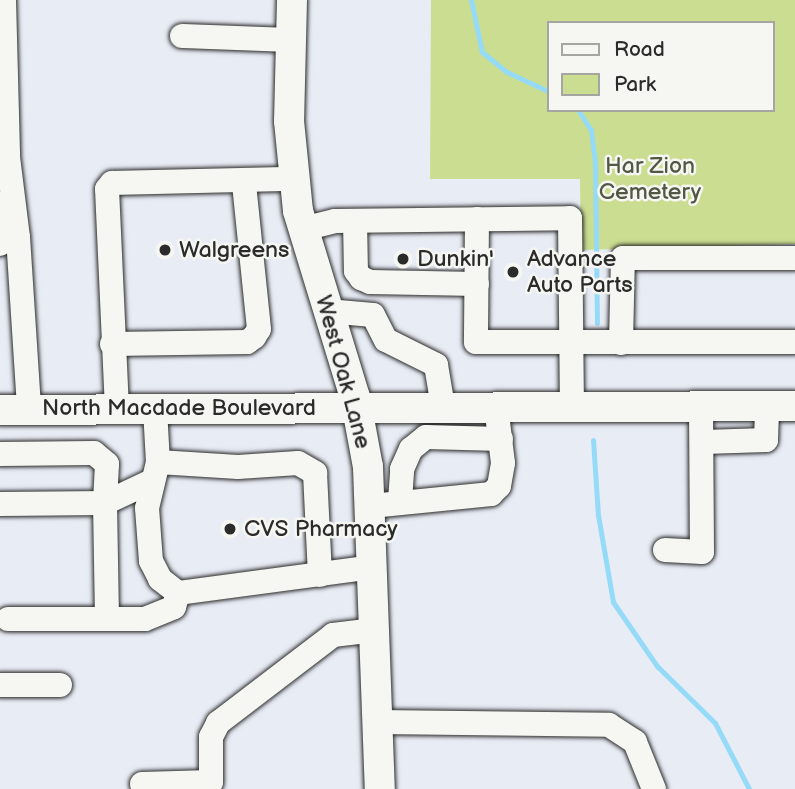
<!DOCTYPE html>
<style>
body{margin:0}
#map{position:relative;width:795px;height:789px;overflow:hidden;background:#e8ecf5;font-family:"Balsamiq Sans",sans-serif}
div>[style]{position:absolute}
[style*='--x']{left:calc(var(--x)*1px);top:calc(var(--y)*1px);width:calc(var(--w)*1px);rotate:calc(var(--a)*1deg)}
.green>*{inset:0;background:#cadd91}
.stream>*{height:5px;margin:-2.5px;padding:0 2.5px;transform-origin:2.5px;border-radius:2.5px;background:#95dbf7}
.roads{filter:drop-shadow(0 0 2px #2b2b2b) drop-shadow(0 0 2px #2b2b2b)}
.minor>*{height:24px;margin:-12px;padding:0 12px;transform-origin:12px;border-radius:12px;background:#f6f6f2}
.major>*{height:30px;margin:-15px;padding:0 15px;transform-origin:15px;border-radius:15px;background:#f6f6f2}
.dots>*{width:19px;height:19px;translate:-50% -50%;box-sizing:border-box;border:4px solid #f6f6f2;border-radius:50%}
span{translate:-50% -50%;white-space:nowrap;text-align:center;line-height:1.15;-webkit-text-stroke:5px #f6f6f2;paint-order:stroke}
.park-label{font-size:23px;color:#535844}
.poi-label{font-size:23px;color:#2b2b2b}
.left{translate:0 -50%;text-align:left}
.street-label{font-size:23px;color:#2b2b2b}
.legend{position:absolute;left:547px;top:21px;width:228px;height:91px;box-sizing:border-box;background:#f6f6f2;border:2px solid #a5a5a2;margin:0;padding:9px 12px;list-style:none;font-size:21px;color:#2b2b2b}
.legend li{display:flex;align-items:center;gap:14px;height:35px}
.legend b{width:35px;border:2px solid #a5a5a2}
</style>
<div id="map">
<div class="green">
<i style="clip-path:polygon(evenodd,431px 0,795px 0,795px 244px,581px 250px,580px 179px,430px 179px,431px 0,548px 23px,772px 23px,772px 110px,548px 110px,548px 23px)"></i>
</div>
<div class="stream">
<i style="--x:471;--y:0;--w:53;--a:78.1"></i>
<i style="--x:482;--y:52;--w:32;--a:39"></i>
<i style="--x:507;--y:72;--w:45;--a:24.9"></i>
<i style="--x:578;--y:110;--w:24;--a:57"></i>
<i style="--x:591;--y:130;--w:32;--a:83"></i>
<i style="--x:595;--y:162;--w:161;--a:89.3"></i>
<i style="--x:593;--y:440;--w:75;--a:86.2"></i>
<i style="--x:598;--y:515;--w:88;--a:80.2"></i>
<i style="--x:613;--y:602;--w:78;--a:55.5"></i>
<i style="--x:657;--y:666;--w:81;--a:44.5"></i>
<i style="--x:715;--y:723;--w:74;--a:62.7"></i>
</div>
<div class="roads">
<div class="minor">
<i style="--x:4;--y:0;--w:157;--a:88.5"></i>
<i style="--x:8;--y:157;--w:81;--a:82.9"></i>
<i style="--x:18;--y:237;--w:172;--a:86.3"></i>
<i style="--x:182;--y:36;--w:109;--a:2.1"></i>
<i style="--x:477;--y:219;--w:123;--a:90.5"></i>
<i style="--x:476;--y:342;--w:319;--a:0"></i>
<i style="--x:355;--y:221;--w:50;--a:88.9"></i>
<i style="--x:356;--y:271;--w:9;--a:54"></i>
<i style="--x:361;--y:278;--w:10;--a:24"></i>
<i style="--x:370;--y:282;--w:107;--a:1.1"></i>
<i style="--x:303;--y:229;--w:33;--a:-14"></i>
<i style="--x:335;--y:221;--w:235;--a:-0.7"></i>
<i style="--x:570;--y:218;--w:189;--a:89.4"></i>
<i style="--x:0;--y:244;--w:41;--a:-85.8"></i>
<i style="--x:327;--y:311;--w:46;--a:5"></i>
<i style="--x:373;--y:315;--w:28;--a:63"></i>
<i style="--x:386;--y:340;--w:56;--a:26.6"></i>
<i style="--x:436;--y:365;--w:43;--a:80.5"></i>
<i style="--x:621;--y:343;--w:85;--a:-88.7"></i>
<i style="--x:623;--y:258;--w:172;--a:0"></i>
<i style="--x:112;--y:344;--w:135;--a:-0.8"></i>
<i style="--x:247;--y:342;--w:9;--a:-36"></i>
<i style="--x:254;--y:337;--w:9;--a:-58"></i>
<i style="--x:259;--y:329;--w:147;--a:-95.9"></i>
<i style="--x:117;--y:409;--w:220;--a:-92.6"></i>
<i style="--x:107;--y:189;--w:8;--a:-50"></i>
<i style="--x:112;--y:183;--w:182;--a:-1.3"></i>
<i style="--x:155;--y:409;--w:53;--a:86.8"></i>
<i style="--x:158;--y:462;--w:47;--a:103.4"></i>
<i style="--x:147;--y:508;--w:53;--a:85.7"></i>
<i style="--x:151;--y:561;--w:20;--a:63"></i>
<i style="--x:160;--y:579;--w:23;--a:38"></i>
<i style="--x:178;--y:593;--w:197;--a:-7.6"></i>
<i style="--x:704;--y:442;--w:62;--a:-1.8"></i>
<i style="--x:766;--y:440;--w:34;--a:-88"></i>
<i style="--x:0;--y:454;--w:94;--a:-0.6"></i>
<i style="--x:94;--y:453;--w:17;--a:40"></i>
<i style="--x:107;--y:464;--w:39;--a:93"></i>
<i style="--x:105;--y:503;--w:105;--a:179.5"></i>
<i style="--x:158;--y:462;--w:80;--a:3.6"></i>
<i style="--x:238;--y:467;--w:60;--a:-3.8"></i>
<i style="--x:298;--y:463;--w:20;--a:30"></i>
<i style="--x:315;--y:473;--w:102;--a:87.2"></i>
<i style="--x:400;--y:501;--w:32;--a:-86"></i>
<i style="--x:402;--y:469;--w:22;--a:-66"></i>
<i style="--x:411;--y:449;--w:19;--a:-39"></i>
<i style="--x:426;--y:437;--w:75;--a:1.5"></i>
<i style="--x:105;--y:503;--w:116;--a:89"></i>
<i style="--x:105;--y:503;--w:52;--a:-25.1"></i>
<i style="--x:371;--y:506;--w:121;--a:-5.7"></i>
<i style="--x:491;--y:494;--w:11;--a:-45"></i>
<i style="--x:499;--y:486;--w:23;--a:-80"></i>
<i style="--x:503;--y:463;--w:57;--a:-97"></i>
<i style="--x:665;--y:550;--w:37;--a:3"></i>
<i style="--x:702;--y:552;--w:146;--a:-90.4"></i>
<i style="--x:8;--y:619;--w:137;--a:0"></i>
<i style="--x:145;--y:619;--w:31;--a:-22"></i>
<i style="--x:174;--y:607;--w:15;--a:-74"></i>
<i style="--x:0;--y:685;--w:60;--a:0"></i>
<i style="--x:378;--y:722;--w:231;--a:0.7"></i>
<i style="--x:609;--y:725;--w:31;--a:33"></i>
<i style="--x:635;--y:742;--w:51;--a:68"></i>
<i style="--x:142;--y:784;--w:69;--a:-1.7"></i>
<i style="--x:211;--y:782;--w:45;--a:-90"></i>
<i style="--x:211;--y:737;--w:16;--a:-63"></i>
<i style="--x:218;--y:723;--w:145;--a:-37.4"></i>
<i style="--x:333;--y:635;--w:42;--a:-6.8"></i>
</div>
<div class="major">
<i style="--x:292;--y:0;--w:121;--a:91.4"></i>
<i style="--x:289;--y:121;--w:90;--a:84.3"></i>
<i style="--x:298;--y:211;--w:195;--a:73"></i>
<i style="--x:355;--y:397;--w:71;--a:79.5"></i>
<i style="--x:368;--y:467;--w:322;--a:87.9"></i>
<i style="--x:0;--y:410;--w:795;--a:-0.29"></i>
</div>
</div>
<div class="dots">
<i style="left:165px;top:250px;background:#2b2b2b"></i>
<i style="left:403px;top:259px;background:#2b2b2b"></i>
<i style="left:513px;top:272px;background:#2b2b2b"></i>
<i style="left:230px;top:529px;background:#2b2b2b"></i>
</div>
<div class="park-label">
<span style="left:650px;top:179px">Har Zion<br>Cemetery</span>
</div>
<div class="poi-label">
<span class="left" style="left:179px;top:250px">Walgreens</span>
<span class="left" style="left:417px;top:259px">Dunkin'</span>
<span class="left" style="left:527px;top:272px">Advance<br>Auto Parts</span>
<span class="left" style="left:244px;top:529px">CVS Pharmacy</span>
</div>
<div class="street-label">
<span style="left:343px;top:372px;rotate:75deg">West Oak Lane</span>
<span style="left:179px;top:408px">North Macdade Boulevard</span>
</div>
<ul class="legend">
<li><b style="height:9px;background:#f6f6f2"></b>Road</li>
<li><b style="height:19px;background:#cadd91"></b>Park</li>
</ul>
</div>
